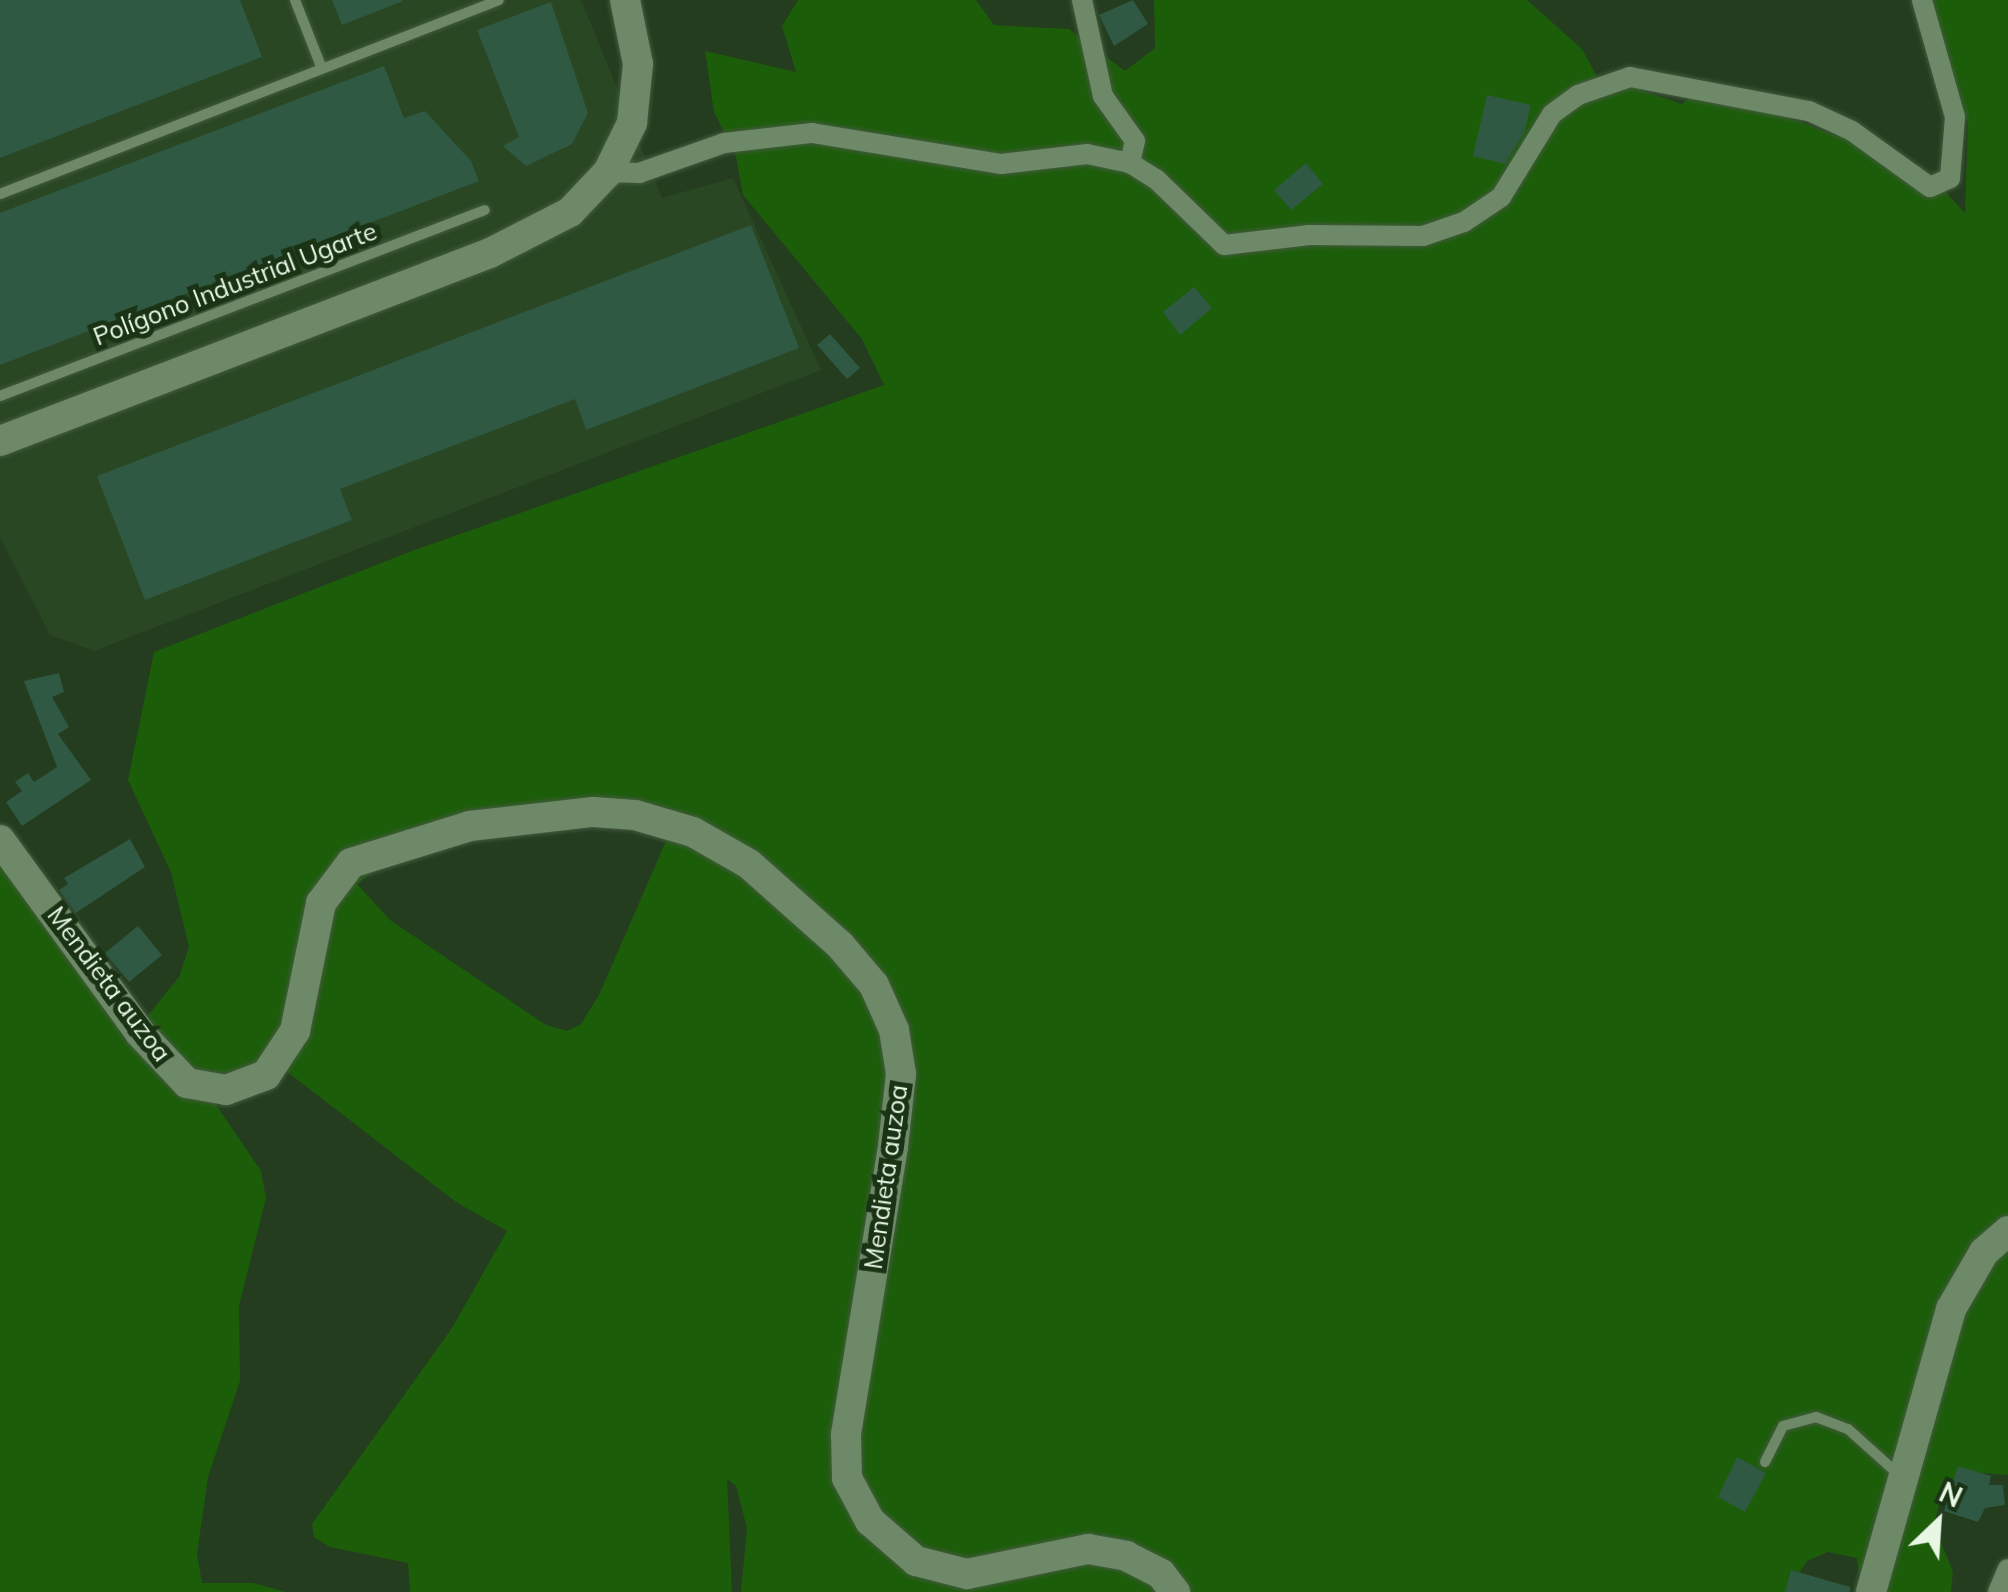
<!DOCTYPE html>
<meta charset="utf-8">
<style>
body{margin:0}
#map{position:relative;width:2008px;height:1592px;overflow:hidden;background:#243d1f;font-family:Mulish,sans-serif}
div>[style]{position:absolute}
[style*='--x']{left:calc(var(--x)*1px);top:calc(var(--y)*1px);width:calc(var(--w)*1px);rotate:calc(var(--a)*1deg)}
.built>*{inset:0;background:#294723}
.green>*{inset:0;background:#1c5d0a}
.building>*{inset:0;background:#2f5943}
.roads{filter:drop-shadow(0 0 2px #455a40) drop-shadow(0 0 2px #455a40)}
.lane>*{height:10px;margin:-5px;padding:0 5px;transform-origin:5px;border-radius:5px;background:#6d8967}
.street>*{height:20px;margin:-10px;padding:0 10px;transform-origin:10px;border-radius:10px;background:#6d8967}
.secondary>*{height:30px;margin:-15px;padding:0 15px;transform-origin:15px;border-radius:15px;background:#6d8967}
span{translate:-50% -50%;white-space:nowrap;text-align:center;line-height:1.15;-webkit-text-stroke:10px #1a3315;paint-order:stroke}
.street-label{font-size:25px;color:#e7f7e4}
.north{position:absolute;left:1888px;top:1472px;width:100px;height:100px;-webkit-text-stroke:8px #1a3315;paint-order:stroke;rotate:25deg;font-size:28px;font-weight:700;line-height:40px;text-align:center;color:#e7f7e4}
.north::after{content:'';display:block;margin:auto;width:35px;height:45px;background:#e7f7e4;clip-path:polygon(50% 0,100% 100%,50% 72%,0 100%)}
</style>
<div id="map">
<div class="built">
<i style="clip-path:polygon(0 0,581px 0,662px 198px,733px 178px,821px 370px,94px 651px,50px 635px,0 537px)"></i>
</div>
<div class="green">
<i style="clip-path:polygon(evenodd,798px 0,976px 0,994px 25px,1069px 29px,1125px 71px,1155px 48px,1154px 0,1527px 0,1582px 49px,1596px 75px,1682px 104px,1693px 96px,1770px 111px,1837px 136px,1867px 137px,1922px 167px,1965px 213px,1968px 123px,1932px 0,2008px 0,2008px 1475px,1969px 1472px,1939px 1505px,1934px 1525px,1953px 1572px,1951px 1592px,1861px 1592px,1857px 1558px,1828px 1552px,1807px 1561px,1786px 1592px,741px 1592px,747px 1528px,736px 1486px,727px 1479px,732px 1592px,410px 1592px,408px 1563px,330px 1547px,314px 1537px,312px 1524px,452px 1328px,507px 1231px,456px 1202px,281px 1067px,210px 1096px,261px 1171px,266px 1198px,239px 1306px,240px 1381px,208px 1477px,197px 1554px,202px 1583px,253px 1583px,286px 1592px,0 1592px,0 841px,144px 1020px,179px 977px,189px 947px,171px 872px,128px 780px,154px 652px,412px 551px,884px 385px,862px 339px,743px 195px,736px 157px,714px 112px,705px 51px,796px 72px,782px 26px,798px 0,603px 822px,669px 834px,599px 995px,581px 1024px,567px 1031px,546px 1025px,390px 920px,357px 884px,389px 859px,494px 835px,603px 822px)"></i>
</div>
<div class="building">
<i style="clip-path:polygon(0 0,240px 0,262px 57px,0 158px)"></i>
<i style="clip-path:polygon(332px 0,402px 0,403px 1px,342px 25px)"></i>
<i style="clip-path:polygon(1133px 0,1148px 24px,1114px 46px,1099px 15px)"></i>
<i style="clip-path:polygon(551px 2px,588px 113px,572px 144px,526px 166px,503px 146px,519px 137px,477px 30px)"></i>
<i style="clip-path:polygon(384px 66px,404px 118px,425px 111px,471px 161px,479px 181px,0 365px,0 213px)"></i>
<i style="clip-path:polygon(1487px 95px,1531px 105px,1524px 133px,1505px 164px,1473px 156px)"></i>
<i style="clip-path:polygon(1306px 163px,1323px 184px,1291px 210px,1274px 190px)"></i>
<i style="clip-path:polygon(751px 225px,799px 348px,586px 430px,575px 399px,340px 489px,352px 520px,145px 600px,97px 476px)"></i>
<i style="clip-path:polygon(1194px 287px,1212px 308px,1180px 335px,1163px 312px)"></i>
<i style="clip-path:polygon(830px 334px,860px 368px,847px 379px,817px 345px)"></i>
<i style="clip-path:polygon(59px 673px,64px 692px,52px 697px,69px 727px,58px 734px,91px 780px,22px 826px,6px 802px,22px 791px,15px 782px,28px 773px,34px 782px,57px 767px,24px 681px)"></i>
<i style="clip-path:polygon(130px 839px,145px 867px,76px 913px,59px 890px,68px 884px,64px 878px)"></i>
<i style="clip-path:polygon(138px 926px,162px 955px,129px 982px,105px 953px)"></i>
<i style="clip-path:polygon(1737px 1457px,1766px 1473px,1745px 1512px,1718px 1497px)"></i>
<i style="clip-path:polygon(1958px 1466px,1991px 1476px,1989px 1485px,2003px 1485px,2005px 1505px,1985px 1508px,1978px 1522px,1944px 1511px)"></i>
<i style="clip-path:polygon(1791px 1570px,1850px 1587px,1850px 1592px,1785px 1592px)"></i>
</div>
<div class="roads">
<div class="lane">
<i style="--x:295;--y:0;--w:74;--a:68.6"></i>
<i style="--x:0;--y:194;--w:535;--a:-21.24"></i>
<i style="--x:0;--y:396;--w:519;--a:-20.98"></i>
<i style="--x:1765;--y:1462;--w:40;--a:-63.4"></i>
<i style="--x:1783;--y:1426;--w:34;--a:-15"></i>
<i style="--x:1816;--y:1417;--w:34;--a:21"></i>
<i style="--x:1848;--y:1429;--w:67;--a:42"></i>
</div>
<div class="street">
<i style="--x:1082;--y:0;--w:98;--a:77.7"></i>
<i style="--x:1103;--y:96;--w:55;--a:54.6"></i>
<i style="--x:1135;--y:141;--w:23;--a:103"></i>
<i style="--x:608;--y:172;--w:31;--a:2"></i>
<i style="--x:639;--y:173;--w:90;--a:-19.4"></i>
<i style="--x:724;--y:143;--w:89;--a:-6.5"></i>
<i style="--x:812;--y:133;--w:192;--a:9.3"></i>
<i style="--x:1001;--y:164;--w:87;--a:-6.6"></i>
<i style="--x:1087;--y:154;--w:44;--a:11.8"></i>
<i style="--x:1130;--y:163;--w:31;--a:32"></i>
<i style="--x:1156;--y:179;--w:95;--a:44.1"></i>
<i style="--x:1224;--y:245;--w:86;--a:-6.7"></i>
<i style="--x:1309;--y:235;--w:114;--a:0.5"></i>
<i style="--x:1423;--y:236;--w:43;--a:-18.9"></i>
<i style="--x:1464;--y:222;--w:45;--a:-34"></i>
<i style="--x:1501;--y:197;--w:97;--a:-58.4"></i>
<i style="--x:1552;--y:114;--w:32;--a:-36"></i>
<i style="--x:1578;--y:95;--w:55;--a:-19.1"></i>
<i style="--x:1630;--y:77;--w:182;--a:10.8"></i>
<i style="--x:1809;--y:111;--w:47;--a:24.9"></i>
<i style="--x:1852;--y:131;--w:96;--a:35.7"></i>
<i style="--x:1930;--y:187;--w:22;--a:-24"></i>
<i style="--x:1950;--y:178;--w:61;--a:-85.3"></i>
<i style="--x:1955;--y:117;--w:122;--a:-105.8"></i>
<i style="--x:1998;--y:1592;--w:25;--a:-67"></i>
</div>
<div class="secondary">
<i style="--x:0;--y:441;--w:525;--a:-20.99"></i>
<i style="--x:490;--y:253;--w:90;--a:-27.1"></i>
<i style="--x:570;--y:212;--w:55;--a:-46.5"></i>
<i style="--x:608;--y:172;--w:55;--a:-63.9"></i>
<i style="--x:632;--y:123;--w:59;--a:-84.2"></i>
<i style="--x:638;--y:64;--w:65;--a:-101.5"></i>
<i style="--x:0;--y:840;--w:238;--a:54"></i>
<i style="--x:140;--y:1033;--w:69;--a:46.8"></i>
<i style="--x:187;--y:1083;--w:40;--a:10"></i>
<i style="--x:226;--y:1090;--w:43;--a:-20.6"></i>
<i style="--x:266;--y:1075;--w:53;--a:-56.6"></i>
<i style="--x:295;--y:1031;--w:131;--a:-78.5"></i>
<i style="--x:321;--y:903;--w:50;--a:-53.1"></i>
<i style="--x:351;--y:863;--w:125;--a:-17.3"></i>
<i style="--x:470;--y:826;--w:124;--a:-6.5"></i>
<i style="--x:593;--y:812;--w:42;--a:4.1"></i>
<i style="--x:635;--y:815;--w:60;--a:16.3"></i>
<i style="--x:693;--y:832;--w:64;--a:29.7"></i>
<i style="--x:749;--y:864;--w:122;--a:41.7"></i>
<i style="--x:840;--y:945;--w:52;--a:49.6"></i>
<i style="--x:874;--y:985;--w:49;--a:66"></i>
<i style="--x:894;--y:1030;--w:45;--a:81"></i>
<i style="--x:901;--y:1074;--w:73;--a:96.3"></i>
<i style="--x:893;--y:1147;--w:292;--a:99.3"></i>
<i style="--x:846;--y:1435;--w:43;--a:88.7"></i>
<i style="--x:847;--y:1478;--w:49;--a:61.9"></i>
<i style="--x:870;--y:1521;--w:61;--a:41"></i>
<i style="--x:916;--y:1561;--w:53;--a:14.3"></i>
<i style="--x:967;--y:1574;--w:124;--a:-11.7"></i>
<i style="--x:1088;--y:1549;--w:39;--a:10"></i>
<i style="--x:1126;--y:1556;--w:39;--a:27"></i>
<i style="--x:1161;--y:1574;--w:23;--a:52"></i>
<i style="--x:1871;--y:1592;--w:294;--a:-74.2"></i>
<i style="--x:1951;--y:1309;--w:66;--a:-59.9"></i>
<i style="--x:1984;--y:1252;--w:32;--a:-41"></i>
</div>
</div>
<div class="street-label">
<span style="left:235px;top:284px;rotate:-21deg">Polígono Industrial Ugarte</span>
<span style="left:109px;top:984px;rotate:53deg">Mendieta auzoa</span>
<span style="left:886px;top:1177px;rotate:-82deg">Mendieta auzoa</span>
</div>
<div class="north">N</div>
</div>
